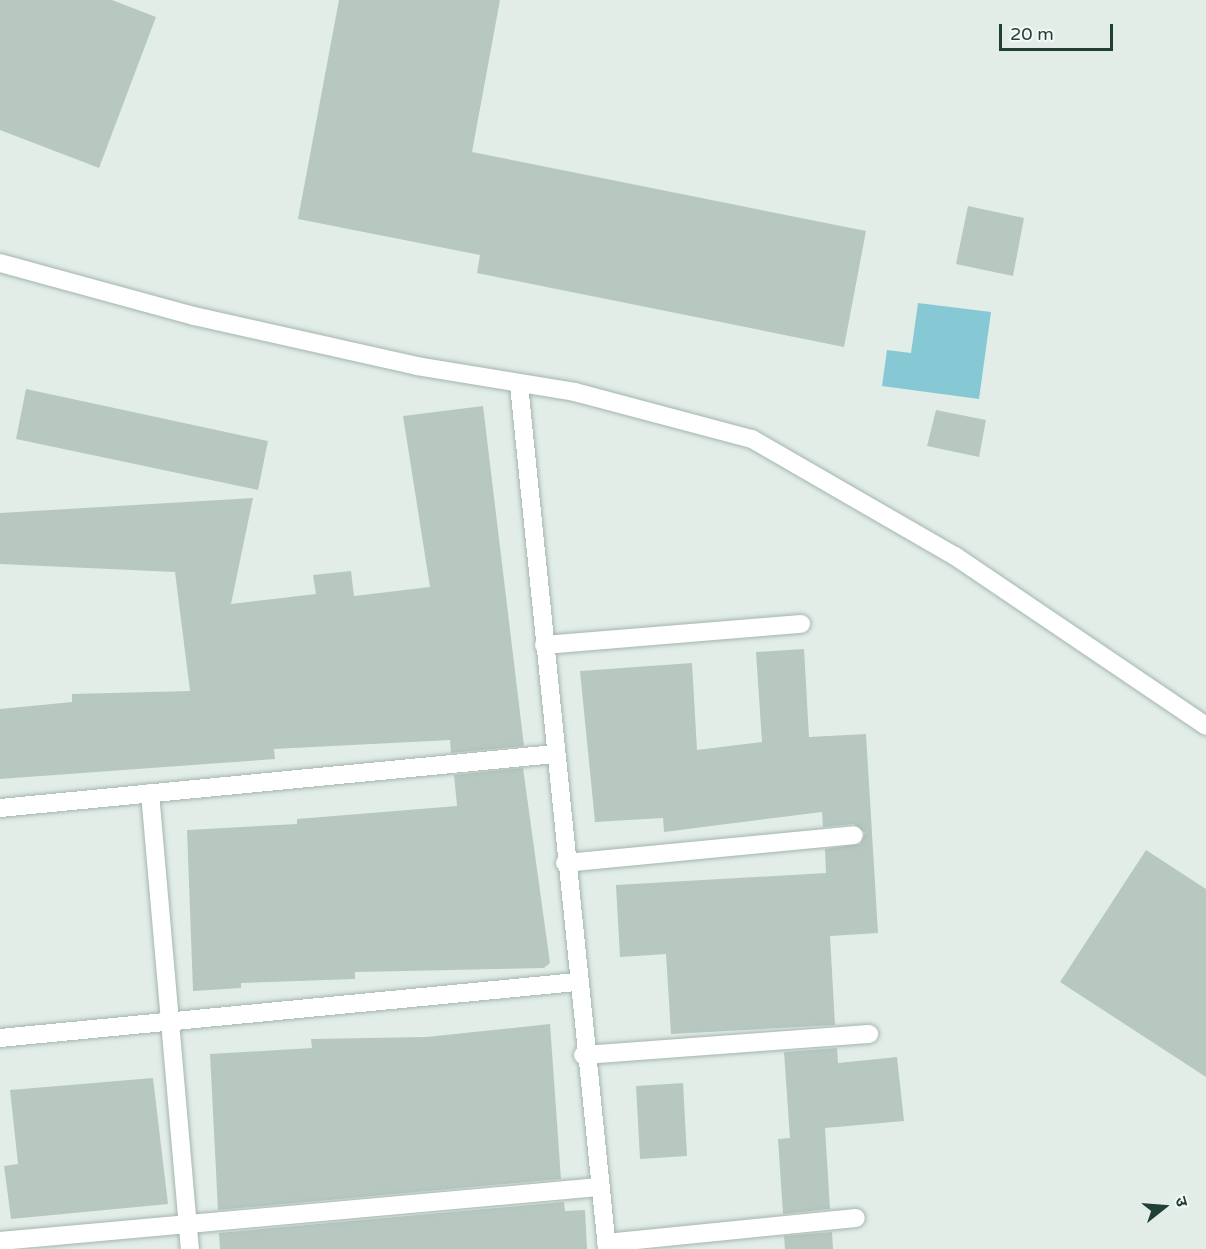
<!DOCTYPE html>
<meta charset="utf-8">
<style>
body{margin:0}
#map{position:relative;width:1206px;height:1249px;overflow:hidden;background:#e2ede8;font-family:"Varela Round","Noto Sans Devanagari",sans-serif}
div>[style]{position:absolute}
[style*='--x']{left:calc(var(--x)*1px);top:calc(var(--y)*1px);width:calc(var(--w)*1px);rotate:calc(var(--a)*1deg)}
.water>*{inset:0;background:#87c8d5}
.building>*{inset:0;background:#b7c8c1}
.roads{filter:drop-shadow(0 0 2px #a4b5af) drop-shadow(0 0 2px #a4b5af)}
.minor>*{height:18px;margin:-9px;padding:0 9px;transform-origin:9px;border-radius:9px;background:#fff}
span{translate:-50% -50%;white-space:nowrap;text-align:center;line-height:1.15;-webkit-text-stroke:4.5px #f3f9f6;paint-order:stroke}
.north{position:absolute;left:1134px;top:1177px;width:60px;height:60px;-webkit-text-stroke:4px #f3f9f6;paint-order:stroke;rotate:73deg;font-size:16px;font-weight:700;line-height:24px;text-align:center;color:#213f37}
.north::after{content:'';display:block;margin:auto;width:21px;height:27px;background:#213f37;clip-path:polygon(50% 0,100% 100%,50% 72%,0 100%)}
.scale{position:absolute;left:999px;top:24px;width:114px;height:27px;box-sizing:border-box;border:3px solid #213f37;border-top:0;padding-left:8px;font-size:18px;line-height:21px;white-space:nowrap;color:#213f37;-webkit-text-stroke:4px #f3f9f6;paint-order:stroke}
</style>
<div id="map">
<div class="water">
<i style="clip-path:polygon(918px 303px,991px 312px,979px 399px,882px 386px,887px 350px,911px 353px)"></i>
</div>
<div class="building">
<i style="clip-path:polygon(0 0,112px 0,156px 17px,99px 168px,0 130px)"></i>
<i style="clip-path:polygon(339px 0,500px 0,472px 152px,866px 231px,844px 347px,477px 273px,480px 255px,298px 219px)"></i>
<i style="clip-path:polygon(968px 206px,1024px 218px,1013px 276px,956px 264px)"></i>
<i style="clip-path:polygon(26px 389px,268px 441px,258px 490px,16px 439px)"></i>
<i style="clip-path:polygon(483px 406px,524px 746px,451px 753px,450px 740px,274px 749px,275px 759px,0 779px,0 709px,72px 702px,72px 694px,190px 691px,175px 572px,0 564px,0 513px,253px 498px,231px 604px,316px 594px,313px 575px,351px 571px,354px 596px,430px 587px,403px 416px)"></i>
<i style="clip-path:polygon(936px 410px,986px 420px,979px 457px,927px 446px)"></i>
<i style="clip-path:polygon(804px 649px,809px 737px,866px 734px,878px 933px,830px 936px,835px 1025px,671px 1034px,666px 954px,620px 957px,616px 885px,826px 873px,825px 849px,860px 844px,865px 833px,854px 824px,823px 827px,822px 812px,664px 832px,663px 818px,595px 822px,580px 671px,692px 663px,697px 750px,762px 742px,756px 652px)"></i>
<i style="clip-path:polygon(523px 768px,550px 963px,544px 968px,355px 972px,355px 979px,241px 983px,241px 988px,193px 991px,187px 830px,297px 824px,297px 819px,457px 806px,454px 775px)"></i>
<i style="clip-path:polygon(1146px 850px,1206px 889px,1206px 1077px,1060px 982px)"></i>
<i style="clip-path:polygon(550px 1024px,561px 1179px,218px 1210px,210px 1054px,312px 1048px,311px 1039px,426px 1037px)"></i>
<i style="clip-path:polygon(837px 1048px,838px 1063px,897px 1057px,904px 1121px,825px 1128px,830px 1209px,783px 1214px,778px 1139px,790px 1138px,784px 1052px)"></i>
<i style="clip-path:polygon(153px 1078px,168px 1204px,11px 1219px,4px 1166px,18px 1164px,10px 1090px)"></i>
<i style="clip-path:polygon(683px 1083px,687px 1156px,640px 1159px,636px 1086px)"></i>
<i style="clip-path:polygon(564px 1202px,565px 1211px,585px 1210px,587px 1249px,220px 1249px,219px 1233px)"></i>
<i style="clip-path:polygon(832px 1232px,833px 1249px,785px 1249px,784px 1236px)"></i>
</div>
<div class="roads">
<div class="minor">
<i style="--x:0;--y:263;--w:201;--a:15.3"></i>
<i style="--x:194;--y:316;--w:229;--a:12.6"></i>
<i style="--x:417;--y:366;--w:160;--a:9.3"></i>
<i style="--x:575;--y:392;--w:183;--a:14.9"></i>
<i style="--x:752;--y:439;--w:234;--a:30"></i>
<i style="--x:955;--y:556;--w:303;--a:34.1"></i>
<i style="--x:519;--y:385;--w:868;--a:84.18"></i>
<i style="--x:544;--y:645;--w:258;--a:-4.7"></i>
<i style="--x:150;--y:793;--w:458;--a:85"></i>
<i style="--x:0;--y:808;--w:558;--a:-5.56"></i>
<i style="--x:565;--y:863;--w:290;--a:-5.5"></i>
<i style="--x:0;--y:1038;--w:579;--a:-5.55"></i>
<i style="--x:583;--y:1055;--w:287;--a:-4.2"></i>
<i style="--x:0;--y:1241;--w:601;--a:-5.15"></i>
<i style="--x:606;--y:1243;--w:251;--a:-5.7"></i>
</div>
</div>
<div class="north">उ</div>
<div class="scale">20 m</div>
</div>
